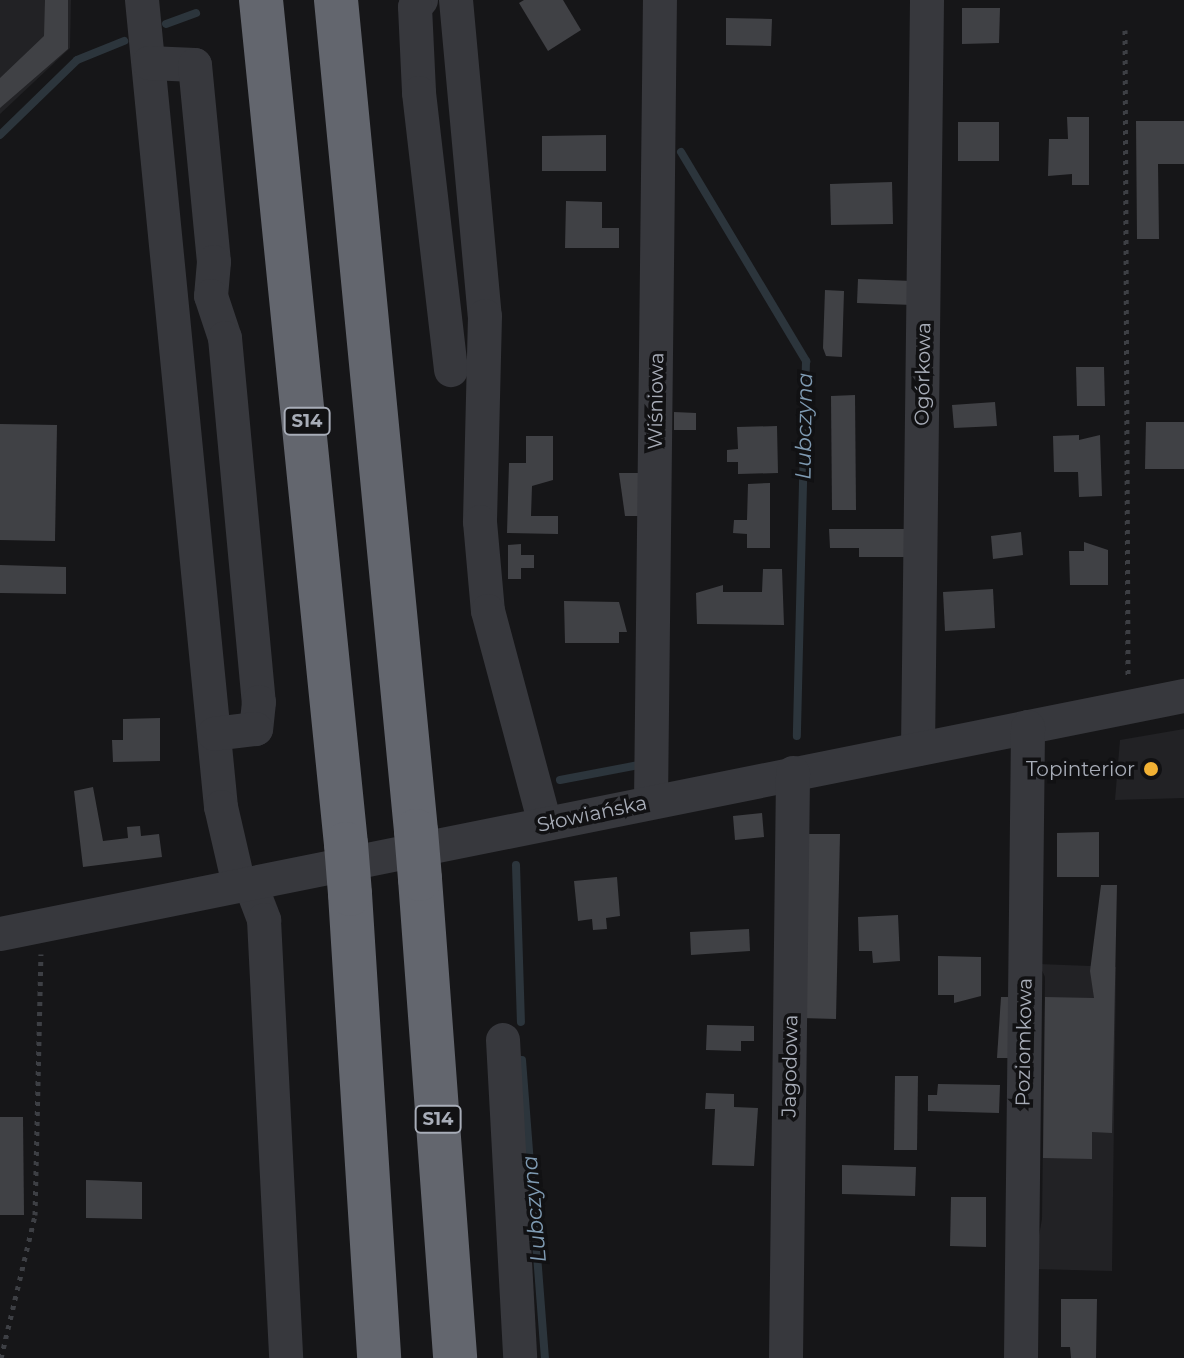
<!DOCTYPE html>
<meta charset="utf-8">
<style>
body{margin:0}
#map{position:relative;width:1184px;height:1358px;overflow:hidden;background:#161618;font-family:Montserrat,sans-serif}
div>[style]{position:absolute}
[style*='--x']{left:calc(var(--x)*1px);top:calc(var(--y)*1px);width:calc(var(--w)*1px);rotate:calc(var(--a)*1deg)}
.built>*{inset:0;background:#222225}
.stream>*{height:8px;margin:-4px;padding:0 4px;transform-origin:4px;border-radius:4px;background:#2c353c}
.building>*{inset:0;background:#404145}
.path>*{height:5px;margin-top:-2.5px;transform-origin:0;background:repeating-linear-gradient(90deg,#3d3f44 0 4px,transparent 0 10px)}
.minor>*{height:34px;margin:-17px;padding:0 17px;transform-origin:17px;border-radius:17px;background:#37383d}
.highway>*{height:44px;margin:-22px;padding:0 22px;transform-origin:22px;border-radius:22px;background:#63666e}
.highway-bridge>*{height:44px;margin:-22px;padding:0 22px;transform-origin:22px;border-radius:22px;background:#63666e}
.dots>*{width:22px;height:22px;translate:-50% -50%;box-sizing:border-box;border:4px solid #111113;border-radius:50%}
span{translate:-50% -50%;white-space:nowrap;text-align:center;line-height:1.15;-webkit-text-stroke:7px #111113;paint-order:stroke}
.shield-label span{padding:2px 6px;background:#111113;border:2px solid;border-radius:6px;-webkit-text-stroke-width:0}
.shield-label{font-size:18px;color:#a8adb8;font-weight:700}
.street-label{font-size:20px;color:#a8adb8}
.poi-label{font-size:20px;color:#a8adb8}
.right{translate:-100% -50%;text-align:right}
.water-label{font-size:22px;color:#7f9bb3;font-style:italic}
</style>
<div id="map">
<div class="built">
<i style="clip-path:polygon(0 0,71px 0,70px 48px,0 114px)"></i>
<i style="clip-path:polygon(1184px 729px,1184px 798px,1115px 800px,1120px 740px)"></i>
<i style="clip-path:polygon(1039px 964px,1116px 967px,1112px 1271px,1033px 1269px,1042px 1219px,1045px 977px)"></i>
</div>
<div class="stream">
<i style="--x:166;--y:24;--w:32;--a:-20"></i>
<i style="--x:0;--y:135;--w:107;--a:-44.2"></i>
<i style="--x:77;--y:60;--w:51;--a:-22"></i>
<i style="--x:681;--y:152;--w:244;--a:59.1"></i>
<i style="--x:806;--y:361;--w:375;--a:91.4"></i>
<i style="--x:560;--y:780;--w:80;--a:-10.8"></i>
<i style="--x:516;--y:865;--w:157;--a:88.2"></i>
<i style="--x:522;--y:1060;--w:299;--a:85.6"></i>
</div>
<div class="building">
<i style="clip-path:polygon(45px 0,68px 0,68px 49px,0 108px,0 78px,44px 36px)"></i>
<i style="clip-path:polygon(524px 0,563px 0,581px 30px,548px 51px,519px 3px)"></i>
<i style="clip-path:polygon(962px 8px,1000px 8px,999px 43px,962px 44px)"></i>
<i style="clip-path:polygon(726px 18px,772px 19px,771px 46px,726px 45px)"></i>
<i style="clip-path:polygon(1067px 117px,1089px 117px,1089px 185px,1072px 185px,1072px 174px,1048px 176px,1049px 139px,1068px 139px)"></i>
<i style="clip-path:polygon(1136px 121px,1184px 121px,1184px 164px,1158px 164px,1159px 239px,1137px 239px)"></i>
<i style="clip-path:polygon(958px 122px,999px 122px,999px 161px,958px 161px)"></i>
<i style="clip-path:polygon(606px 135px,606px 171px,542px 171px,542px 136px)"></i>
<i style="clip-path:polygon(892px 182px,893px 224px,831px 225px,830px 184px)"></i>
<i style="clip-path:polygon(566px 201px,602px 202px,602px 228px,619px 228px,619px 248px,565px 248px)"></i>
<i style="clip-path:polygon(858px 279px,913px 281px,913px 305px,857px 303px)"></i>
<i style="clip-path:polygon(825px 290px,844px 291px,842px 357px,826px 356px,823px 348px)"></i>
<i style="clip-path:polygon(1076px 367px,1104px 367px,1105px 406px,1077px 406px)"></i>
<i style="clip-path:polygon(855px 395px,856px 510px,832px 510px,831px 396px)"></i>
<i style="clip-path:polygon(995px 402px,997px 426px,954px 428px,952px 405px)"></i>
<i style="clip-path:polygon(674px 412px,696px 413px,696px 430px,674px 430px)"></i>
<i style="clip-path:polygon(1146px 422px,1184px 422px,1184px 469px,1145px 469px)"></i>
<i style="clip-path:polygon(0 424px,57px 425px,55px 541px,0 540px)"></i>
<i style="clip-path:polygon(777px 426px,778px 473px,738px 474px,738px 462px,727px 462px,727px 450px,738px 449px,737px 427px)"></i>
<i style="clip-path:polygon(1079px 435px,1079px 440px,1100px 435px,1102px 496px,1079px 497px,1078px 472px,1054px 472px,1053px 436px)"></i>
<i style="clip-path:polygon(526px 436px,553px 436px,553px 480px,532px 486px,531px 516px,558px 516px,558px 534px,507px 533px,509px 463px,526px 463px)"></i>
<i style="clip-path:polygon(619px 473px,645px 473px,643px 516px,625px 516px)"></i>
<i style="clip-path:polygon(770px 483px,770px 548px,747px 548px,747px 534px,733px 533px,734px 520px,747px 520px,748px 484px)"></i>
<i style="clip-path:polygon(829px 529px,904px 529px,904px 557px,859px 557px,859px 548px,830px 548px)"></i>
<i style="clip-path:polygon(1021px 532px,1023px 555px,993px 559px,991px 536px)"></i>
<i style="clip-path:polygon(1084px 542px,1108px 550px,1108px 585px,1070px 585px,1069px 551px,1084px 551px)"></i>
<i style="clip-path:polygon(521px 544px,521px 555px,534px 555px,534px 568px,521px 568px,521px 579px,508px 579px,508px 545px)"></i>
<i style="clip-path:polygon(0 565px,66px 567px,66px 594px,0 593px)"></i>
<i style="clip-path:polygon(763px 569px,782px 569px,784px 625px,697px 624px,696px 593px,723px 585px,723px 592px,762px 592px)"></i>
<i style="clip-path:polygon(993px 589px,995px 628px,945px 631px,943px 592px)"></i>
<i style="clip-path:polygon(564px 601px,619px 602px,627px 632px,619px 632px,619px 643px,565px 643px)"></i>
<i style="clip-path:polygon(160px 718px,160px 761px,113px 762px,112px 740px,123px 740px,123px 719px)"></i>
<i style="clip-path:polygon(93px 787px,103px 841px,128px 838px,127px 827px,140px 826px,141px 836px,159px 834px,162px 857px,83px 867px,74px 791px)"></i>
<i style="clip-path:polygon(762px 813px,764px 837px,735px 840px,733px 816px)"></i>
<i style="clip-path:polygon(1099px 832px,1099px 877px,1057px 877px,1057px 833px)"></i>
<i style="clip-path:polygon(804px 834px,840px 834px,836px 1019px,801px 1018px)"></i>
<i style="clip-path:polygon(617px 877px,620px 916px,606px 918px,607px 929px,593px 930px,592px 919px,578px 921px,574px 881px)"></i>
<i style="clip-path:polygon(1101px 885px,1117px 885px,1112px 1133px,1092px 1132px,1092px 1159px,1043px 1158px,1045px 997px,1094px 998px,1090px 971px)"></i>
<i style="clip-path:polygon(898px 915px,900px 961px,873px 963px,872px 951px,859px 951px,858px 917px)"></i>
<i style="clip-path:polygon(749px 929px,750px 951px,691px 955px,690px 932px)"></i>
<i style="clip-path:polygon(938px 956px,981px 957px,981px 996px,954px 1003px,954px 995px,938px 995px)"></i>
<i style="clip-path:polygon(1001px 997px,1017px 997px,1017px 1058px,997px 1058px)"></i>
<i style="clip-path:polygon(707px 1025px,754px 1026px,754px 1041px,741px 1041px,741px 1051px,706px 1050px)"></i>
<i style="clip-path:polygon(895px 1076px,918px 1076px,917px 1150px,894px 1150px)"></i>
<i style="clip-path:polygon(938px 1084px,1000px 1085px,999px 1113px,928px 1111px,928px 1095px,937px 1095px)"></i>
<i style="clip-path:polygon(706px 1093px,734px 1094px,734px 1107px,758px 1108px,754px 1166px,712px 1165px,715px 1109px,705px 1109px)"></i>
<i style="clip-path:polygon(0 1117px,23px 1117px,24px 1215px,0 1215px)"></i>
<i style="clip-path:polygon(842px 1165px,916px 1167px,915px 1196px,842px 1194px)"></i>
<i style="clip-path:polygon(86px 1180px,142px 1182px,142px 1219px,86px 1218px)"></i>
<i style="clip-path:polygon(951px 1197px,986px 1197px,986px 1247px,950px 1246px)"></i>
<i style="clip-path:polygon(1061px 1299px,1097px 1299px,1096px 1358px,1071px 1358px,1070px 1347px,1061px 1347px)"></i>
</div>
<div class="path">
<i style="--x:1125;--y:30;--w:648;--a:89.73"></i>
<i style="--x:1;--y:1358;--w:147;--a:-76.6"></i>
<i style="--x:35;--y:1215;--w:261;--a:-88.7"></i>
</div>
<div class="minor">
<i style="--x:142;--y:0;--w:811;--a:84.41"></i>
<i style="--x:221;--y:807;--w:80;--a:77"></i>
<i style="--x:421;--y:0;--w:9;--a:131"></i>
<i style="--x:415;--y:7;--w:86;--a:87.3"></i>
<i style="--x:419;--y:93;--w:279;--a:83.4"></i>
<i style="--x:456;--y:0;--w:317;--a:84.8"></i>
<i style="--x:485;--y:316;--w:206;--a:91.4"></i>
<i style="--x:480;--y:522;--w:89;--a:84.9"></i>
<i style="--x:488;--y:611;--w:220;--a:75"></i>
<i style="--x:149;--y:63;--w:46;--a:2.5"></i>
<i style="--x:195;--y:65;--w:198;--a:84.5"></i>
<i style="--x:214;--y:262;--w:34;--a:95"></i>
<i style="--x:211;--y:296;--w:44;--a:71.6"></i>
<i style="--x:225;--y:338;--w:366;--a:84.7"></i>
<i style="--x:259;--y:702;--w:27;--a:96"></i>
<i style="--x:256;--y:729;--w:42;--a:173.2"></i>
<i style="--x:918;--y:749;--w:749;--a:-89.31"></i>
<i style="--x:651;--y:802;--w:802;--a:-89.36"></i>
<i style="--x:250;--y:883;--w:40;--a:69"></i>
<i style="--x:264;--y:920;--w:439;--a:87.1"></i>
<i style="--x:0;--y:934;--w:1208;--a:-11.37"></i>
<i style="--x:503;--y:1040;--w:318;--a:86.9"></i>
<i style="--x:786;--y:1358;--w:585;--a:-89.31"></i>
<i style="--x:1021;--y:1358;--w:631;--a:-89.36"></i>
</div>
<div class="highway">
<i style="--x:261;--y:0;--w:848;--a:84.25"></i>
<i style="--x:336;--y:0;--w:835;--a:84.5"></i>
<i style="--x:420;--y:879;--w:480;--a:85.8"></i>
<i style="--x:350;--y:894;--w:465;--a:86.4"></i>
</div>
<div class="highway-bridge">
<i style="--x:416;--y:831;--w:48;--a:85.2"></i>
<i style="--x:346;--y:844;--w:50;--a:85.4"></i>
</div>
<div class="dots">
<i style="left:1151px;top:769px;background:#f2b134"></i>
</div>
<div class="shield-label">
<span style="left:307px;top:421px">S14</span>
<span style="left:438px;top:1119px">S14</span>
</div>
<div class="street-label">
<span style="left:923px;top:374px;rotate:-89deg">Ogórkowa</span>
<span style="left:656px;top:401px;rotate:-89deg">Wiśniowa</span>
<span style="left:592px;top:814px;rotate:-12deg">Słowiańska</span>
<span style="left:1024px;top:1042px;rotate:-89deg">Poziomkowa</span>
<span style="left:790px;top:1066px;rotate:-89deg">Jagodowa</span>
</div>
<div class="poi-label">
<span class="right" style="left:1135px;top:769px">Topinterior</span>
</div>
<div class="water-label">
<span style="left:804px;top:426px;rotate:-89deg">Lubczyna</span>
<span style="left:534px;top:1209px;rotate:-95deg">Lubczyna</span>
</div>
</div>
